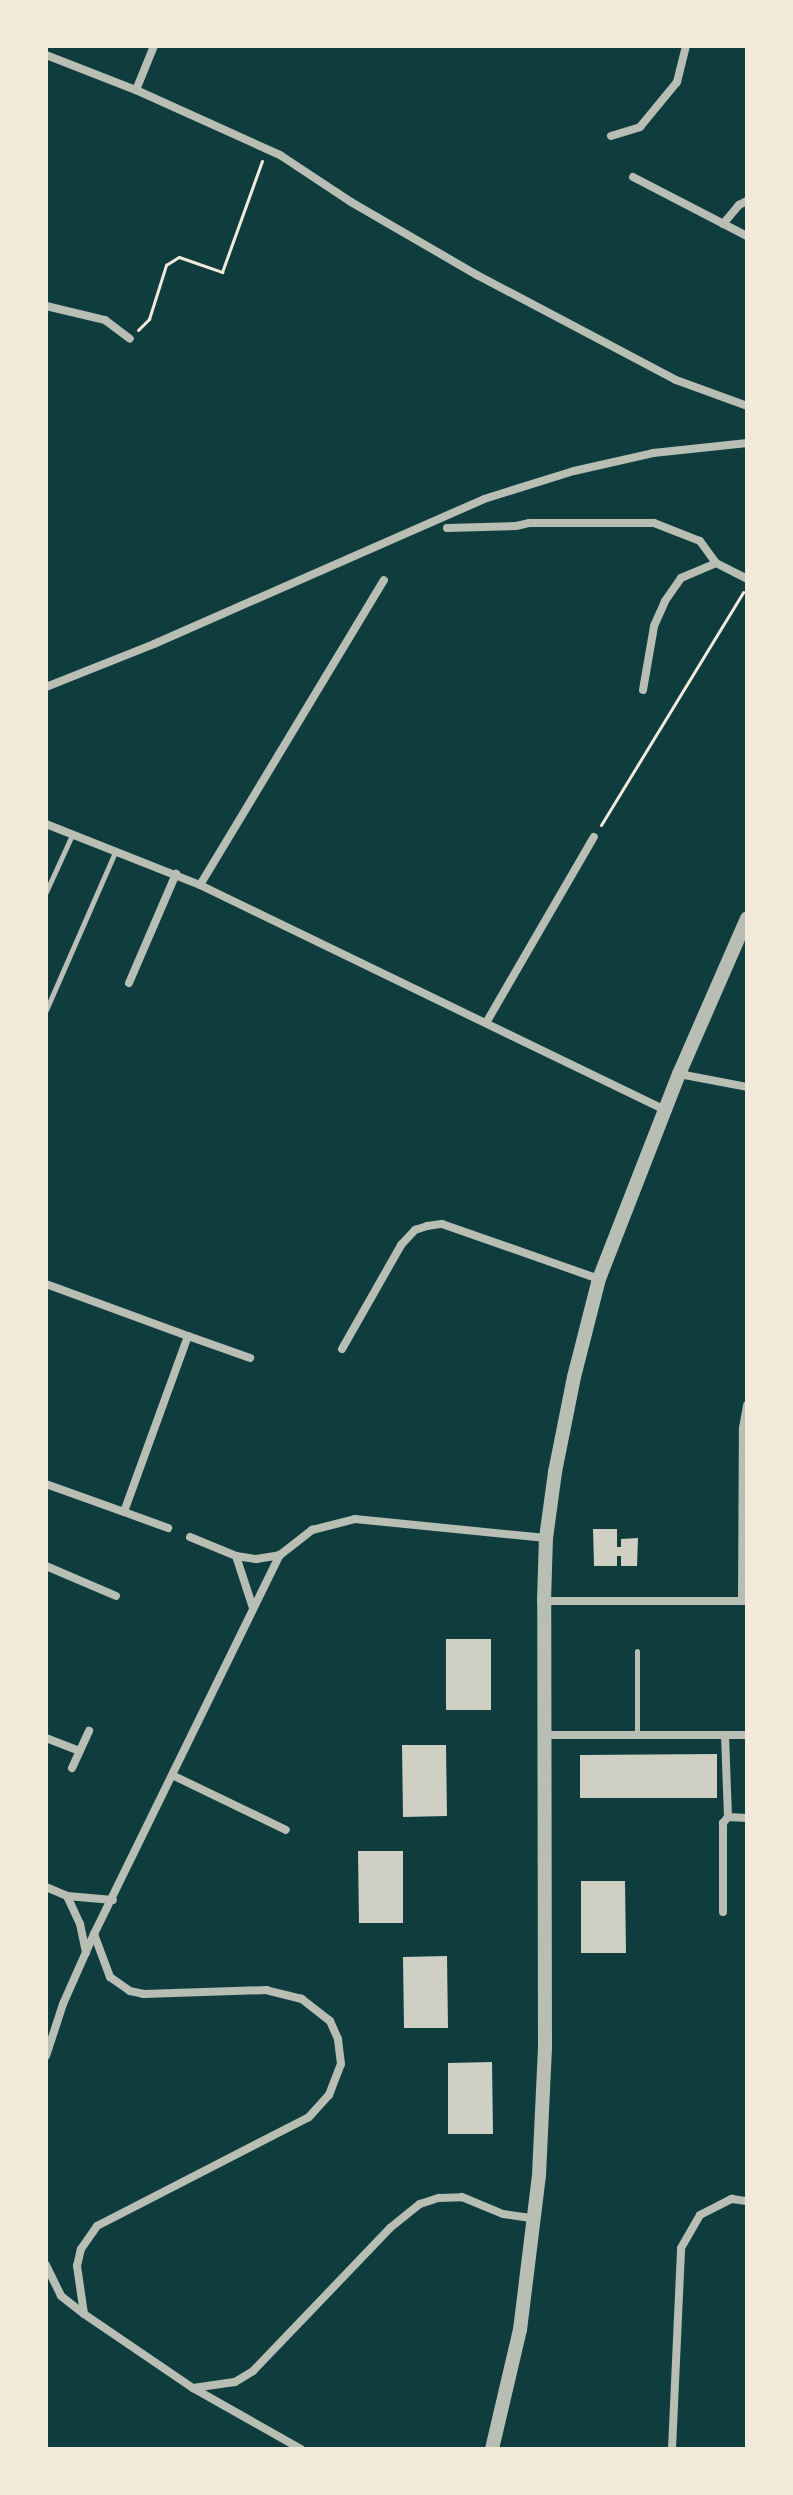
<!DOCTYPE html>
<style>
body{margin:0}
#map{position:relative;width:793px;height:2495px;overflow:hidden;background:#0f3d3e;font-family:Lato,sans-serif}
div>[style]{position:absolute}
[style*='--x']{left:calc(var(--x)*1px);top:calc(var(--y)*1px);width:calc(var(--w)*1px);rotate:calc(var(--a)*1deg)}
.building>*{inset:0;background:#cfcfc3}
.path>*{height:3px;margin:-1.5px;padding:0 1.5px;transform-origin:1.5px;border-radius:1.5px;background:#f1e9da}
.service>*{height:5px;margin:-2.5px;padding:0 2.5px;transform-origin:2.5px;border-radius:2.5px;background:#b8beb3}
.minor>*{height:8px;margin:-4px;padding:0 4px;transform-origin:4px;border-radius:4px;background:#b8beb3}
.tertiary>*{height:14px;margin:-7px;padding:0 7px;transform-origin:7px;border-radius:7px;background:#b8beb3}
span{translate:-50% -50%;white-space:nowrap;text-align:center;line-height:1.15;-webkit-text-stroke:6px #f1e9da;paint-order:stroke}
.frame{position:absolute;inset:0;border:48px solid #f1e9da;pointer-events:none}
</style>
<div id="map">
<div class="building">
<i style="clip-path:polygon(593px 1529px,617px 1529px,617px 1547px,621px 1547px,621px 1539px,638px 1538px,637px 1566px,621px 1566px,621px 1556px,617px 1556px,617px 1566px,594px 1566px)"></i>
<i style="clip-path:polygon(446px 1639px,491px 1639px,491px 1710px,446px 1710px)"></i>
<i style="clip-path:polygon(402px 1745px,446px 1745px,447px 1816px,403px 1817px)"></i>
<i style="clip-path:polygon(717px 1754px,717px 1798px,580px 1798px,580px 1755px)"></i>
<i style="clip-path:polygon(358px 1851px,403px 1851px,403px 1923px,359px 1923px)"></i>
<i style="clip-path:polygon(581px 1881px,625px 1881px,626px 1953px,581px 1953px)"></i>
<i style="clip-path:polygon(447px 1956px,448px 2028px,404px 2028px,403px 1957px)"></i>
<i style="clip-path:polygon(492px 2062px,493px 2134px,448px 2134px,448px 2063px)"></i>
</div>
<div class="path">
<i style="--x:138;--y:330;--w:16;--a:-45"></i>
<i style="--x:149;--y:319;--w:57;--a:-72.5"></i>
<i style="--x:166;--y:265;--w:15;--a:-32"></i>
<i style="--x:179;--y:257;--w:46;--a:19.2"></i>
<i style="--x:222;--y:272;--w:118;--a:-70.2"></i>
<i style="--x:601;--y:825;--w:273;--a:-58.6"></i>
</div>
<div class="service">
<i style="--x:46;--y:892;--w:63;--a:-65.5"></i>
<i style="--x:46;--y:1010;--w:172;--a:-66.4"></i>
<i style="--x:637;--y:1651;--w:84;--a:90"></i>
</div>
<div class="minor">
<i style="--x:46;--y:55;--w:97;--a:21.3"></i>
<i style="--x:136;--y:90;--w:158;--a:24.3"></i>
<i style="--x:280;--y:155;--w:85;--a:33.5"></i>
<i style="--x:351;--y:202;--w:146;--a:30.1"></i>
<i style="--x:477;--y:275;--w:225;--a:27.8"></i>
<i style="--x:676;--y:380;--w:76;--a:20.1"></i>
<i style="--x:136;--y:90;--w:48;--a:-67.8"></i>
<i style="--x:611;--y:136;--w:30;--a:-17"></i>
<i style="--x:640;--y:127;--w:58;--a:-50.6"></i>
<i style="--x:677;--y:82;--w:37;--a:-76"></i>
<i style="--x:633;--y:177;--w:128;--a:27.4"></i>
<i style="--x:723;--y:224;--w:25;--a:-50"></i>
<i style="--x:739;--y:205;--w:9;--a:-27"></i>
<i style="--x:46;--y:306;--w:61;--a:13.3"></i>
<i style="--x:105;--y:320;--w:31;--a:37"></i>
<i style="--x:447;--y:528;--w:69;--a:-1.7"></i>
<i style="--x:516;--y:526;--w:13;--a:-13"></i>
<i style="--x:529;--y:523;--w:125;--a:0"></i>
<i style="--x:654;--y:523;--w:49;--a:21.4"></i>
<i style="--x:700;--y:541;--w:27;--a:54"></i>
<i style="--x:46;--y:687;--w:116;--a:-21.7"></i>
<i style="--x:154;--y:644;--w:360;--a:-23.7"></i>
<i style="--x:484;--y:499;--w:94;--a:-17.3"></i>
<i style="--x:574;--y:471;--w:81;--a:-12.8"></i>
<i style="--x:653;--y:453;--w:95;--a:-6.1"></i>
<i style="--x:643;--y:690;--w:65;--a:-80.2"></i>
<i style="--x:654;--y:626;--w:27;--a:-66"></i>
<i style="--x:665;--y:601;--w:28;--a:-55"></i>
<i style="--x:681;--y:578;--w:38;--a:-23"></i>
<i style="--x:716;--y:563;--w:35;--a:27"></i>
<i style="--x:46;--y:824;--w:166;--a:21.6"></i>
<i style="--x:200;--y:885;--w:517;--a:25.82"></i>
<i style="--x:200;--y:885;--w:356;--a:-58.9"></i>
<i style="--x:129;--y:983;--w:119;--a:-66.7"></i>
<i style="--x:486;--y:1023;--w:215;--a:-59.9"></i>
<i style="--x:679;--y:1074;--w:69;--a:10.8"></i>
<i style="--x:46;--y:1284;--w:151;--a:20.1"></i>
<i style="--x:188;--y:1336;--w:187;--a:110"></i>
<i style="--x:124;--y:1512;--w:83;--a:-160.3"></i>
<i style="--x:188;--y:1336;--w:66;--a:19.5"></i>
<i style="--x:342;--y:1349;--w:120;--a:-60.4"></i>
<i style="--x:401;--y:1245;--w:21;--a:-47"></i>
<i style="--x:415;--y:1230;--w:13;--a:-18"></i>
<i style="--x:427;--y:1226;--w:15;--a:-8"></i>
<i style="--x:442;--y:1224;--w:166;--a:19.3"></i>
<i style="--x:124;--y:1512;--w:47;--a:20"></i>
<i style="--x:190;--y:1537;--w:50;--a:22.4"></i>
<i style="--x:236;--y:1556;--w:20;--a:9"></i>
<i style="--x:256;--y:1559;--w:24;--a:-9"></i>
<i style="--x:236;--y:1556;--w:55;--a:71.9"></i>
<i style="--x:46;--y:1566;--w:76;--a:23.2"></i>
<i style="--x:544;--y:1601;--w:203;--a:0"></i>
<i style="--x:742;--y:1601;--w:173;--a:-89.7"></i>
<i style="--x:743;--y:1428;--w:23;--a:-80"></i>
<i style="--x:544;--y:1735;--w:203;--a:0"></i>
<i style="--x:46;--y:1738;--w:36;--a:21"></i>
<i style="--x:72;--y:1768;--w:41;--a:-65.3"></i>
<i style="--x:174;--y:1776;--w:124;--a:25.7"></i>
<i style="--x:728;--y:1817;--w:19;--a:3"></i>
<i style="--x:46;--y:1887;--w:23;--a:23"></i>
<i style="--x:67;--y:1896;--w:46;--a:5"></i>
<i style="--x:67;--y:1896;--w:31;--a:65"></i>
<i style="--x:80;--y:1924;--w:29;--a:78"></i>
<i style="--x:723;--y:1912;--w:89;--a:-90"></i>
<i style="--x:723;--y:1823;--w:8;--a:-50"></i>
<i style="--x:728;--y:1817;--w:82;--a:-92.1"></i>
<i style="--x:46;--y:2056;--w:55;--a:-71.9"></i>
<i style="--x:63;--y:2004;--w:77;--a:-66.1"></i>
<i style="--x:94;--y:1934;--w:422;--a:-63.9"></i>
<i style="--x:280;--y:1555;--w:41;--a:-38"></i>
<i style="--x:312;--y:1530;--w:44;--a:-14.3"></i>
<i style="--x:355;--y:1519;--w:192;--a:5.7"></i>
<i style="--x:46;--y:2265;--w:34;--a:64"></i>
<i style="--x:61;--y:2296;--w:29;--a:38"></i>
<i style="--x:84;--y:2314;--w:132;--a:34.2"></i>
<i style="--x:193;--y:2388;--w:124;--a:29.5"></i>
<i style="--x:84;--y:2314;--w:49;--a:-98.3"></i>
<i style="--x:77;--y:2266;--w:17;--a:-77"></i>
<i style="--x:81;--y:2249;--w:28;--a:-55"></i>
<i style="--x:97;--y:2226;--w:238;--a:-27.2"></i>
<i style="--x:309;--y:2117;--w:30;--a:-48"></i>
<i style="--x:329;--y:2095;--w:33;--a:-69"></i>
<i style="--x:341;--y:2064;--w:25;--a:-97"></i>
<i style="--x:338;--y:2039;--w:20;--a:-114"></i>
<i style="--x:330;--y:2021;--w:36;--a:-142"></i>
<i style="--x:302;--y:1999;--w:36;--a:-166"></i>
<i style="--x:267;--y:1990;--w:123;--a:178.1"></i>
<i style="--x:144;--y:1994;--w:14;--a:-168"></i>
<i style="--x:130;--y:1991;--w:24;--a:-145"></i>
<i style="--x:110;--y:1977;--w:46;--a:-110.4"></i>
<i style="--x:193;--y:2388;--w:42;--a:-8.1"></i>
<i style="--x:235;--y:2382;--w:21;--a:-31"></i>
<i style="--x:253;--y:2371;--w:198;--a:-46.2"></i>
<i style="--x:390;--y:2228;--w:38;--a:-39"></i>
<i style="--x:420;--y:2204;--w:20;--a:-18"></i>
<i style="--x:439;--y:2198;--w:23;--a:-2"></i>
<i style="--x:462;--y:2197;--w:44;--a:22.5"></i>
<i style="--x:503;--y:2214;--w:30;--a:8"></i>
<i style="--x:672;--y:2449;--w:201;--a:-87.4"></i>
<i style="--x:681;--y:2248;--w:38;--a:-60"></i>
<i style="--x:700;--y:2215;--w:36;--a:-27"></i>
<i style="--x:732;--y:2199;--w:15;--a:8"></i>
</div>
<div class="tertiary">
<i style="--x:492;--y:2449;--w:122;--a:-76.8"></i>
<i style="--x:520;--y:2330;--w:156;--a:-83"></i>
<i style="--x:539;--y:2175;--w:128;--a:-87.3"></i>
<i style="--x:545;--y:2047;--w:446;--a:-90.1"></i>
<i style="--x:544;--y:1601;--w:63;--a:-88.2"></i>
<i style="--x:546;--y:1538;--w:67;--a:-82.2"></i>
<i style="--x:555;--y:1472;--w:97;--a:-78.7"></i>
<i style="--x:574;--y:1377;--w:101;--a:-75.7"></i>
<i style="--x:599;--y:1279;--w:220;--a:-68.7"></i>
<i style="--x:679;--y:1074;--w:170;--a:-66.4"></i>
</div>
<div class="frame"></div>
</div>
